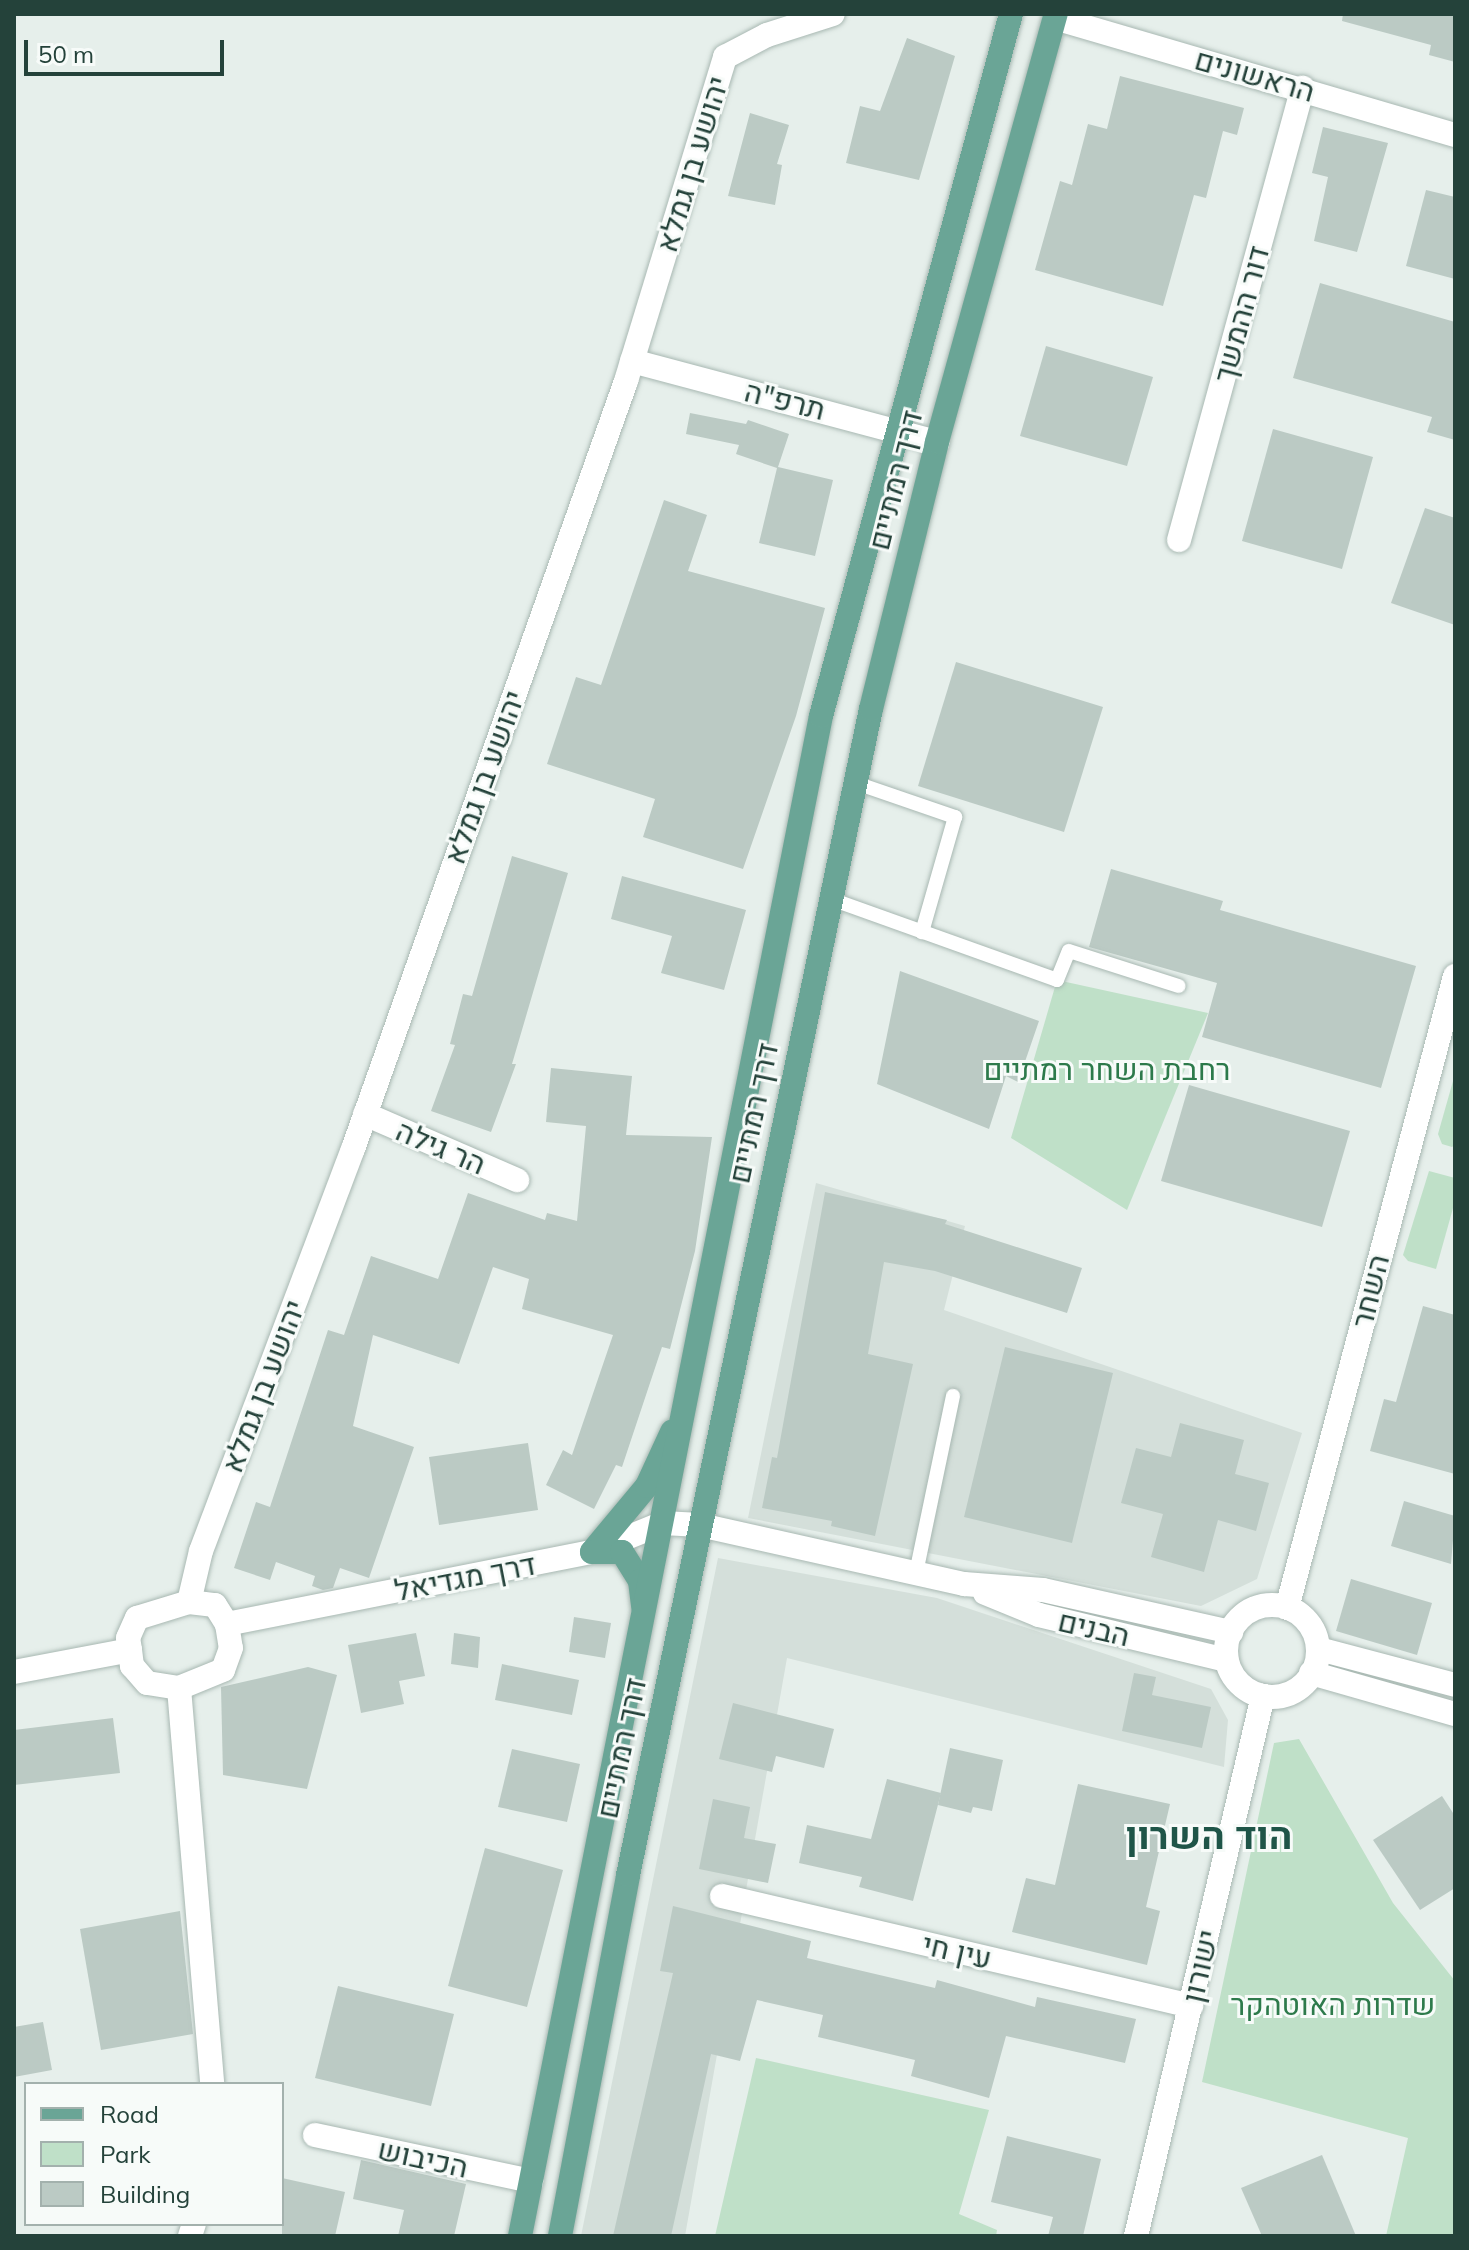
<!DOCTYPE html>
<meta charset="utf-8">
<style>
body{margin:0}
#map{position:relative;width:1469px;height:2250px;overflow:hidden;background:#e6efeb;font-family:Mulish,Heebo,sans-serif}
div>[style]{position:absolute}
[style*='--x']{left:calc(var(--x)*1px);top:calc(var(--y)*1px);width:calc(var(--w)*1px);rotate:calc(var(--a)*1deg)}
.built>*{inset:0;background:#d4dfda}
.green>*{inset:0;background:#bfe0c8}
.building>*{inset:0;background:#bbcac4}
.roads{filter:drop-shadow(0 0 2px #a8b8b2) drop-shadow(0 0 2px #a8b8b2)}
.service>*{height:14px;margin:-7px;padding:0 7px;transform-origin:7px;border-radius:7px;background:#fff}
.minor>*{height:24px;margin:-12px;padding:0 12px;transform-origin:12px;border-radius:12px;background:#fff}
.tertiary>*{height:24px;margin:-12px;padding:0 12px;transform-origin:12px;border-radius:12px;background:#fff}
.tertiary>.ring{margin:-12px;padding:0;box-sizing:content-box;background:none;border:24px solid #fff;border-radius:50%}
.secondary>*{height:24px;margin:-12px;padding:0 12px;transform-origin:12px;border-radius:12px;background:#fff}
.primary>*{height:24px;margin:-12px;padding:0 12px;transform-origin:12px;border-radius:12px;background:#6aa596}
span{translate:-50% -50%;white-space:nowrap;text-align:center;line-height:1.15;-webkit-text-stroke:6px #f7fbf9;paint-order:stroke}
.street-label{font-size:30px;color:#24423a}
.park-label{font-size:30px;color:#2d7a4b}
.district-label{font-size:38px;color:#1f5548;font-weight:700}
.frame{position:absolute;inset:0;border:16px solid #24423a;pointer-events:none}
.legend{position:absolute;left:24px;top:2082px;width:260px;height:144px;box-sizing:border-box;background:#f7fbf9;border:2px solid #a3b1ad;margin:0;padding:10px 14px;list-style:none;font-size:24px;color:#24423a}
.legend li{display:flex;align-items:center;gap:16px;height:40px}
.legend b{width:40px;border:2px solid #a3b1ad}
.scale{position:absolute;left:24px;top:40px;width:200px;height:36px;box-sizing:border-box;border:4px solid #24423a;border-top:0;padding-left:10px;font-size:24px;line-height:28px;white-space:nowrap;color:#24423a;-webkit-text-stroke:6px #f7fbf9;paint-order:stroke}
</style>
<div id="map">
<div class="built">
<i style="clip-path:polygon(816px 1183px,965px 1226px,944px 1310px,1302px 1433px,1257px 1579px,1201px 1606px,748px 1518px)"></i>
<i style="clip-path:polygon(718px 1558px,937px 1598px,1211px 1689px,1228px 1720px,1224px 1767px,787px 1658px,685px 2236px,581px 2236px)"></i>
</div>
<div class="green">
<i style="clip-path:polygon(1057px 980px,1208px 1013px,1127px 1210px,1011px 1138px)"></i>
<i style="clip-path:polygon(1455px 1074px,1455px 1145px,1452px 1147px,1442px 1144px,1438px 1134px)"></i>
<i style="clip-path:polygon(1429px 1171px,1455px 1178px,1455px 1201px,1436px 1269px,1408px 1261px,1403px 1255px)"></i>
<i style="clip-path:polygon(1299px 1739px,1393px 1903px,1455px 1981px,1455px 2236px,1386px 2236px,1408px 2138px,1202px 2082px,1274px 1743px)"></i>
<i style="clip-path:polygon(756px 2058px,989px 2110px,959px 2214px,997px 2230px,996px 2236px,715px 2236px)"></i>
</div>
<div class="building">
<i style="clip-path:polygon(1343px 14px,1455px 14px,1455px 62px,1429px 55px,1431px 45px,1342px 21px)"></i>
<i style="clip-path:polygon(907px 38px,955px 56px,919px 180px,846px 163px,860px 106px,880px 111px)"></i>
<i style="clip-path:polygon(1120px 76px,1244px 108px,1237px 135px,1223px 131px,1206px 198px,1194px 195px,1163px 306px,1035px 270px,1060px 181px,1072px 185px,1088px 124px,1107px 129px)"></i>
<i style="clip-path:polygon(750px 113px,789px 125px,777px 164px,782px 165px,775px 205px,728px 196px)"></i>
<i style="clip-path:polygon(1323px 127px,1388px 143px,1357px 252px,1314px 241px,1328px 177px,1312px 173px)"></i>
<i style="clip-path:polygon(1426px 190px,1455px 197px,1455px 279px,1406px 266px)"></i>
<i style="clip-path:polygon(1320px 283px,1455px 322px,1455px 440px,1427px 432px,1432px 417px,1293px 378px)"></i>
<i style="clip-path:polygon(1046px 346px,1153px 377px,1127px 466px,1020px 436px)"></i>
<i style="clip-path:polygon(690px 413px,746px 424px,748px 420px,789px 434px,778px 467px,833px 480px,815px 556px,759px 543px,777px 468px,736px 454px,739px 445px,686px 434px)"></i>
<i style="clip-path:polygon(1273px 429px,1373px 457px,1342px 569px,1242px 541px)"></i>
<i style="clip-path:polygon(664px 500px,707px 515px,688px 571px,825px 608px,796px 716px,743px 869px,643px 837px,655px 799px,547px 764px,576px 677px,601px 685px)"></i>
<i style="clip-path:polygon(1425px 508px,1455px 518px,1455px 625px,1391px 603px)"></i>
<i style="clip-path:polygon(956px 662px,1103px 707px,1064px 832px,918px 786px)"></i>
<i style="clip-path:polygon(512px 856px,568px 873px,512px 1064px,516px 1064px,491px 1132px,431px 1111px,455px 1045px,450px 1044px,463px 994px,472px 996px)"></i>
<i style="clip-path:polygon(1111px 869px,1223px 901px,1220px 910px,1416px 966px,1381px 1088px,1202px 1037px,1217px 983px,1089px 947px)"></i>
<i style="clip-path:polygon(622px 876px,746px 910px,724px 990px,661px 973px,672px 936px,611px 919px)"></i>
<i style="clip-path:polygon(900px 971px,1039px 1021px,1018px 1082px,1006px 1076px,989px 1129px,877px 1084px)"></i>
<i style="clip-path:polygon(551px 1068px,632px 1076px,626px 1135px,712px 1137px,695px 1251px,670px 1349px,662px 1347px,622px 1467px,616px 1465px,594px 1509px,546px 1485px,563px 1450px,572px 1455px,613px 1335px,522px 1309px,529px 1279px,493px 1267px,459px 1364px,373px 1335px,353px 1426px,414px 1447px,369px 1578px,340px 1568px,333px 1588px,323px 1590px,312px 1586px,315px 1576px,276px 1562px,270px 1580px,234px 1568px,256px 1502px,270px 1507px,328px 1330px,344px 1335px,371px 1256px,438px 1279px,468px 1193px,545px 1220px,547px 1213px,577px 1221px,586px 1126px,546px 1122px)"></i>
<i style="clip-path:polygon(1189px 1085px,1350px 1131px,1322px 1227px,1161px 1181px)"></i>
<i style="clip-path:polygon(825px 1192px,947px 1220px,945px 1224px,1082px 1268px,1067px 1313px,935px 1271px,884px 1262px,868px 1354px,913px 1364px,875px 1536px,831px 1526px,832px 1521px,762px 1508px,772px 1457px,777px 1458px)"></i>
<i style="clip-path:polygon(1423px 1306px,1455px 1315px,1455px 1474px,1370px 1451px,1384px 1399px,1396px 1402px)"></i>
<i style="clip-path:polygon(1005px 1347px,1113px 1373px,1072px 1543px,964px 1517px)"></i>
<i style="clip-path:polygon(1180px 1423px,1244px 1440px,1235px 1474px,1269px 1483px,1256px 1531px,1218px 1520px,1204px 1572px,1151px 1557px,1163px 1514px,1121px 1503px,1136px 1448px,1171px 1457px)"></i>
<i style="clip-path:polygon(528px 1443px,538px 1510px,439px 1525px,429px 1457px)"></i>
<i style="clip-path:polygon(1404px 1501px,1455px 1516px,1451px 1564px,1391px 1546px)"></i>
<i style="clip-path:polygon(1351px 1579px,1432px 1603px,1417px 1655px,1336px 1631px)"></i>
<i style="clip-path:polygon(574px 1617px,611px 1623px,605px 1658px,569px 1652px)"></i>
<i style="clip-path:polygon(416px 1633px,425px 1676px,399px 1681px,404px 1704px,361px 1713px,348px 1645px)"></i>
<i style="clip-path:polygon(454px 1633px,480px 1637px,478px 1668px,451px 1664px)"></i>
<i style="clip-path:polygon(502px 1664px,579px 1680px,572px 1715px,495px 1700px)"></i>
<i style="clip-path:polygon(308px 1667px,337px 1675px,307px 1789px,223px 1775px,221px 1687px)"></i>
<i style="clip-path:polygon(1134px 1673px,1156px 1677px,1152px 1695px,1211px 1707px,1202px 1748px,1122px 1731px)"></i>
<i style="clip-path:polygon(733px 1703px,834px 1729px,824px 1768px,776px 1756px,772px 1772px,719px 1759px)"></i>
<i style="clip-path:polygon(113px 1718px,120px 1773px,14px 1785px,14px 1730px)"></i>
<i style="clip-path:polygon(950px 1748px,1003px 1760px,992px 1811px,973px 1807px,971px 1813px,938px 1805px)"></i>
<i style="clip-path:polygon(512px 1749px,580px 1764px,567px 1822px,498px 1807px)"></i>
<i style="clip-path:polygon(887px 1779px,941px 1793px,913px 1901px,859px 1887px,862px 1877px,799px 1863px,807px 1825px,871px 1839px)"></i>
<i style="clip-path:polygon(1078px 1784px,1170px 1804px,1146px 1907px,1160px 1911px,1147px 1965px,1012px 1932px,1026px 1878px,1055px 1885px)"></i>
<i style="clip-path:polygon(1442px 1796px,1455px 1816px,1455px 1888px,1420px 1910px,1373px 1840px)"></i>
<i style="clip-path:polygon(713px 1799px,750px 1807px,744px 1838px,776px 1844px,768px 1883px,699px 1869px)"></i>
<i style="clip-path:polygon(485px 1848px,563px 1870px,527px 2007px,448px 1986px)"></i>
<i style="clip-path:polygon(673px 1906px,811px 1941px,807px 1958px,935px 1988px,937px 1980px,1035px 2007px,1037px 1997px,1136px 2019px,1125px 2063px,1006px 2036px,989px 2098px,911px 2076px,915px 2060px,818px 2037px,823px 2015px,757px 2000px,740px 2061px,711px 2054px,671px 2236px,613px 2236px,673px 1973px,660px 1971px)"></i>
<i style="clip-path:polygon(180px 1911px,193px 2034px,101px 2050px,80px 1929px)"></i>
<i style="clip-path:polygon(338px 1986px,454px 2014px,431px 2106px,315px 2078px)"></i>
<i style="clip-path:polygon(43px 2022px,52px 2070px,14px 2077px,14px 2027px)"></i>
<i style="clip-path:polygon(1007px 2136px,1101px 2159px,1083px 2236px,1048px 2236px,1053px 2217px,991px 2202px)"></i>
<i style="clip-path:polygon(1322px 2155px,1356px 2236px,1262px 2236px,1241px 2188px)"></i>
<i style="clip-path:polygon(361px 2160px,466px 2184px,454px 2236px,398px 2236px,404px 2210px,353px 2199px)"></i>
<i style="clip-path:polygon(282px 2178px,345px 2192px,335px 2236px,282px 2236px)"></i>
</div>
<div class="roads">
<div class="service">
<i style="--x:856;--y:783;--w:105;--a:19"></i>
<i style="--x:955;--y:817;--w:120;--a:106"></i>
<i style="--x:831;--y:899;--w:240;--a:19.7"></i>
<i style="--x:1057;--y:980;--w:31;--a:-68"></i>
<i style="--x:1069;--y:951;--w:115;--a:17.7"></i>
<i style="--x:916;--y:1573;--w:181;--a:-78.2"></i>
</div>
<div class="minor">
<i style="--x:1055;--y:18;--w:417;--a:16.3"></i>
<i style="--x:632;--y:361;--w:316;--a:14.9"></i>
<i style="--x:1179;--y:540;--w:469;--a:-74.7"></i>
<i style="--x:365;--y:1114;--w:166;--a:23.5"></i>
<i style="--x:189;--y:1602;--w:52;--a:-76.8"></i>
<i style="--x:201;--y:1551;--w:430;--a:-69.3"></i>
<i style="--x:353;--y:1149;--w:815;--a:-70.43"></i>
<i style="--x:626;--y:381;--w:339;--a:-73"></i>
<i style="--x:725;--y:57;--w:47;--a:-27.6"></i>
<i style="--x:767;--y:35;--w:69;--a:-17.7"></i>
<i style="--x:1287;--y:1608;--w:654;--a:-75.11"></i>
<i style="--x:179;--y:1688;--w:397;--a:85.2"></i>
<i style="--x:722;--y:1896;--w:482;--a:13.2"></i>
<i style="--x:315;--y:2135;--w:221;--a:12"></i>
<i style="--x:190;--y:2236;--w:13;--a:-72"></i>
<i style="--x:1136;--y:2236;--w:555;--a:-76.77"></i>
</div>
<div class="tertiary">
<i style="--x:700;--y:1525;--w:271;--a:12.6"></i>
<i style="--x:964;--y:1584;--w:79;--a:4.3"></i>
<i style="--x:1043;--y:1590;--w:193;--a:12.6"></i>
<i style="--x:985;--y:1593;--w:58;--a:22.2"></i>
<i style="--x:1039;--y:1615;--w:193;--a:13.5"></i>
<i class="ring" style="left:1226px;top:1605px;width:68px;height:68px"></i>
<i style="--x:1319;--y:1649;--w:141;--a:14.8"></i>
<i style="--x:1311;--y:1673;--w:150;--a:15.9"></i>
</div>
<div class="secondary">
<i style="--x:189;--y:1602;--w:26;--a:7"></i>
<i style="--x:215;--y:1605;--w:22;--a:58"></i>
<i style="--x:227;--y:1624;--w:24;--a:81"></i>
<i style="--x:231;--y:1648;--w:23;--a:110"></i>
<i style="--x:223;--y:1670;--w:48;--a:157.8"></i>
<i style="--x:179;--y:1688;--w:32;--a:-171"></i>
<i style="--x:147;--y:1683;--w:23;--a:-131"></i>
<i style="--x:132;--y:1666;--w:16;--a:-97"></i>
<i style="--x:130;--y:1650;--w:12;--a:-99"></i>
<i style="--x:128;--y:1638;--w:22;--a:-66"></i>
<i style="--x:137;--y:1618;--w:54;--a:-17.1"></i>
<i style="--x:227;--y:1624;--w:372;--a:-11.2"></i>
<i style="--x:592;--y:1552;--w:77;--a:-22.2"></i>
<i style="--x:663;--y:1523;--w:37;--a:3"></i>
<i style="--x:14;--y:1672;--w:118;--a:-10.7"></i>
</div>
<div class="primary">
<i style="--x:592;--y:1552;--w:86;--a:-50.2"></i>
<i style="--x:647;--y:1486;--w:60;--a:-65.2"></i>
<i style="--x:592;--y:1552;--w:30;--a:0"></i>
<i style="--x:622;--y:1552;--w:34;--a:58"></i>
<i style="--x:640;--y:1581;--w:26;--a:83"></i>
<i style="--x:520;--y:2236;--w:1550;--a:-78.8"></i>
<i style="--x:821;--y:716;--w:727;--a:-74.86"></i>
<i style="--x:560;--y:2236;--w:367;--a:-79.3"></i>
<i style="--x:628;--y:1875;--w:1191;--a:-78.23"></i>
<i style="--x:871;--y:709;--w:275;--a:-76.1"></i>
<i style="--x:937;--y:442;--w:444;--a:-74.5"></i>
</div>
</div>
<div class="street-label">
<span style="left:1255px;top:75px;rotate:16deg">הראשונים</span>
<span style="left:692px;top:164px;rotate:-73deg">יהושע בן גמלא</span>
<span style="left:1241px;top:314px;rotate:-75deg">דור ההמשך</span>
<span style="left:785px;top:400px;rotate:14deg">תרפ"ה</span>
<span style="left:895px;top:480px;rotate:-76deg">דרך רמתיים</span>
<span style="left:484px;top:777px;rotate:-70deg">יהושע בן גמלא</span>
<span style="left:753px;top:1113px;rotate:-78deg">דרך רמתיים</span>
<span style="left:441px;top:1147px;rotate:23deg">הר גילה</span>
<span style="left:1370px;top:1291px;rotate:-76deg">השחר</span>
<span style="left:263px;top:1386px;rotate:-69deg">יהושע בן גמלא</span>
<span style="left:465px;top:1577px;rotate:-11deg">דרך מגדיאל</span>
<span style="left:1094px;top:1628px;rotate:13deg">הבנים</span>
<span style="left:621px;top:1748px;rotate:-78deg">דרך רמתיים</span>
<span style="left:957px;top:1951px;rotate:13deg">עין חי</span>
<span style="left:1200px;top:1966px;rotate:-77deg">ישורון</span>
<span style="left:423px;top:2158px;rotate:12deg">הכיבוש</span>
</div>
<div class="park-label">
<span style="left:1107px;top:1069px">רחבת השחר רמתיים</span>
<span style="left:1333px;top:2004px">שדרות האוטהקר</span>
</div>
<div class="district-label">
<span style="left:1209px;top:1836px">הוד השרון</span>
</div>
<div class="frame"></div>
<ul class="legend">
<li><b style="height:10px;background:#6aa596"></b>Road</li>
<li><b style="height:22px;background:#bfe0c8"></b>Park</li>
<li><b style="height:22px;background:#bbcac4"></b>Building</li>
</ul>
<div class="scale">50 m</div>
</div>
